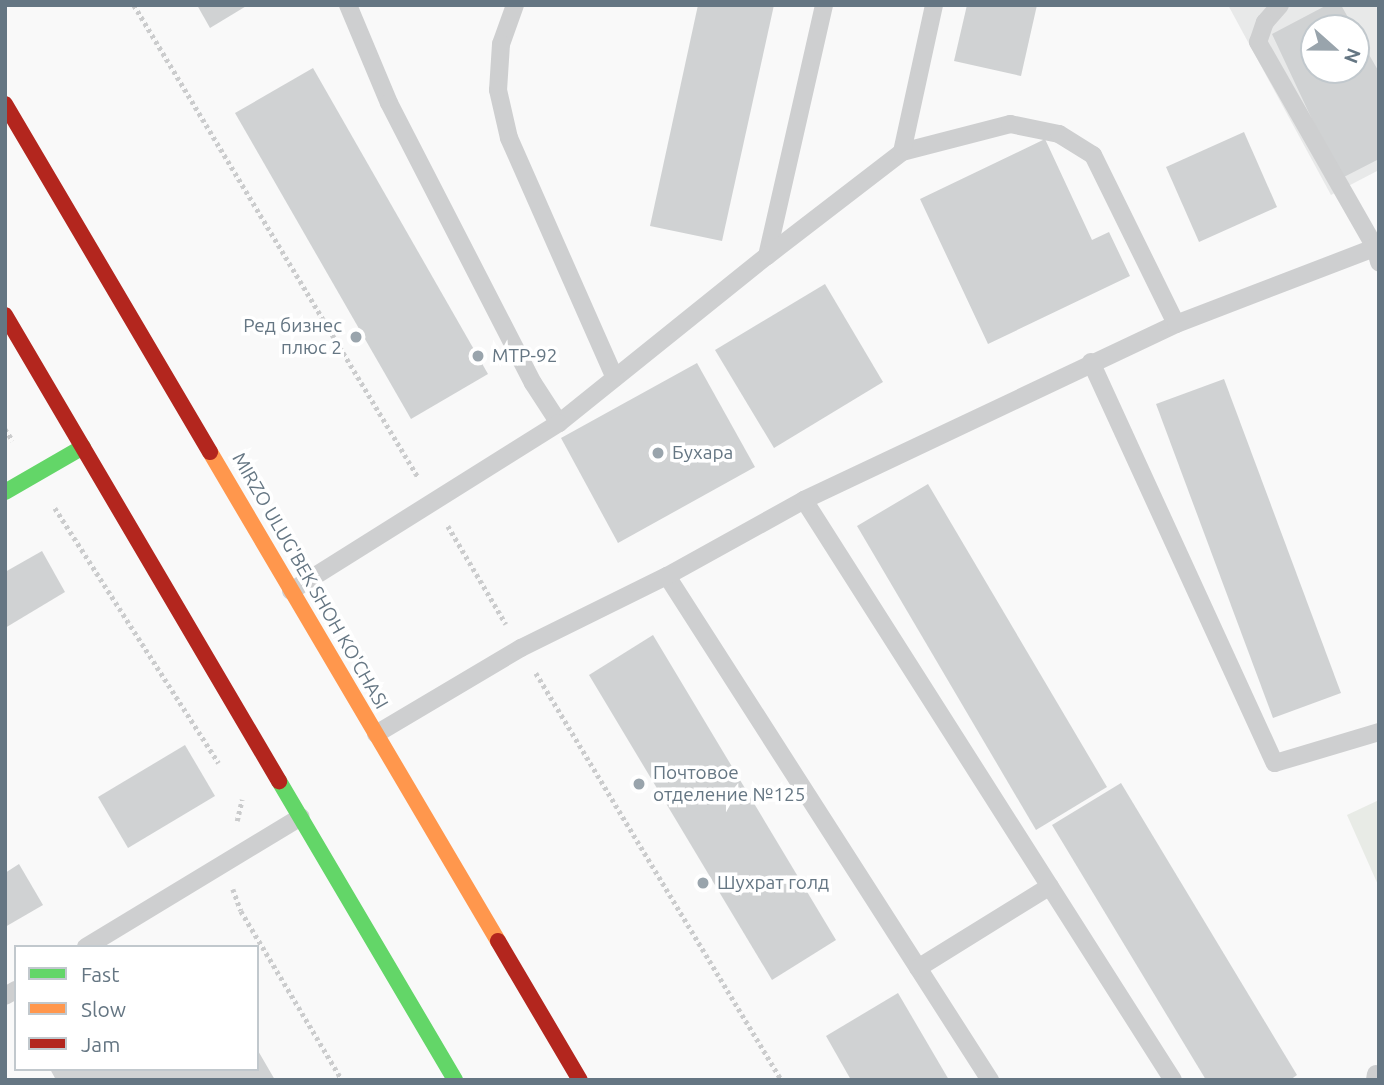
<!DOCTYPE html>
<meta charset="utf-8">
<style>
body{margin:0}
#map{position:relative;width:1384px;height:1085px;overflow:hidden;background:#f9f9f9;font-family:Ubuntu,sans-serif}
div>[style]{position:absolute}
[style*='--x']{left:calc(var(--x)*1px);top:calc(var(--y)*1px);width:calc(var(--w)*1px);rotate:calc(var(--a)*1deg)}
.built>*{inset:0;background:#e8e9e9}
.green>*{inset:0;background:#e8ebe6}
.building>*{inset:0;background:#d0d2d3}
.path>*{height:4.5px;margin-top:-2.25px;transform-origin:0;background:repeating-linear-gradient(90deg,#cbcccd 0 3.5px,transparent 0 7px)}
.lane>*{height:18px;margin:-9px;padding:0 9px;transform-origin:9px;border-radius:9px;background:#cecfd0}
.fast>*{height:16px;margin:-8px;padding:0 8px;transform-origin:8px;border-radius:8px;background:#63d668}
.slow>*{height:16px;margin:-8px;padding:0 8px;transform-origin:8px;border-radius:8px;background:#ff974d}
.jam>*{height:16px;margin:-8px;padding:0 8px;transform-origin:8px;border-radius:8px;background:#b3261e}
.dots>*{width:19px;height:19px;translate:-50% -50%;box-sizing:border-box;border:4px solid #fff;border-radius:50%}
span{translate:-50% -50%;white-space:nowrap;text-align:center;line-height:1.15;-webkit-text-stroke:7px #fff;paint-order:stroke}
.poi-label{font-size:19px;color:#657683}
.right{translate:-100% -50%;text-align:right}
.left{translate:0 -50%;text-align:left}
.street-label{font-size:19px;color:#657683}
.frame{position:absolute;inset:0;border:7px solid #657683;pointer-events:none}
.legend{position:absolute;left:14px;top:945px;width:245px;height:126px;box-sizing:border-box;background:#fff;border:2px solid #c1c8cd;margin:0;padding:9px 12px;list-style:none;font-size:21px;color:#657683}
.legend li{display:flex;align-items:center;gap:14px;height:35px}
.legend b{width:35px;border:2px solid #c1c8cd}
.north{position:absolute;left:1300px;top:14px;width:70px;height:70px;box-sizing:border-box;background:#fff;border:2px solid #c1c8cd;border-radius:50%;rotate:111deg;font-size:19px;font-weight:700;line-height:28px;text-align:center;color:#657683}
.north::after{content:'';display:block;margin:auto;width:24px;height:32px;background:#99a4ac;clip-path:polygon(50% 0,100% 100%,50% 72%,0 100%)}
</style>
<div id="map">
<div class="built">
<i style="clip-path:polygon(evenodd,1228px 5px,1379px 5px,1379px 170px,1331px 195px,1228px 5px,1314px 28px,1356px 28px,1356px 70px,1314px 70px,1314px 28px)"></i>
</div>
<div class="green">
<i style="clip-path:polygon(1379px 800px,1379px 887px,1347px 815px)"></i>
</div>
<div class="building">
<i style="clip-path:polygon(197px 5px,248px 5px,210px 28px)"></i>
<i style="clip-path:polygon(698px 5px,774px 5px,722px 241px,650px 226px)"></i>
<i style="clip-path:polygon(967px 5px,1037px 5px,1021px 76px,954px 61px)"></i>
<i style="clip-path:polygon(1327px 5px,1341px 5px,1354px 28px,1314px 28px,1314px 70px,1356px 70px,1356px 32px,1379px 72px,1379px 159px,1340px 179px,1272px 34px)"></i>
<i style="clip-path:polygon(313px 68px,488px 374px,411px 419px,235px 113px)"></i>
<i style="clip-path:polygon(1244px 132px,1277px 207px,1199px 242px,1166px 167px)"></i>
<i style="clip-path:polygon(1045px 139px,1092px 240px,1109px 232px,1130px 276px,988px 344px,920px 199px)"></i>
<i style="clip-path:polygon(825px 284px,883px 382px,774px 448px,715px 350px)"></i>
<i style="clip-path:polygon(697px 363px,755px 467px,618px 543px,561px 438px)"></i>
<i style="clip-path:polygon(1224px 379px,1341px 693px,1273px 718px,1156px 404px)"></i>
<i style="clip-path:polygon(928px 484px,1107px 787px,1036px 830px,857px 526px)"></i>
<i style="clip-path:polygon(42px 551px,65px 592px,5px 628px,5px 572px)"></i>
<i style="clip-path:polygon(653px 635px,836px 940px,772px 980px,589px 675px)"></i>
<i style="clip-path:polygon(185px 745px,215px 796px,128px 848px,98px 797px)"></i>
<i style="clip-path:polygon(1121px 783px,1297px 1075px,1290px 1080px,1206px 1080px,1052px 825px)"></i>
<i style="clip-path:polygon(19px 864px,43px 905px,5px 927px,5px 873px)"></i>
<i style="clip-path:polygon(898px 993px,949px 1080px,851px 1080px,826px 1036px)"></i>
<i style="clip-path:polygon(257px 1049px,275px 1080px,56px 1080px,50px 1069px,257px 1069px)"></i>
</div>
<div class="path">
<i style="--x:134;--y:5;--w:551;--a:58.96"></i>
<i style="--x:5;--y:429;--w:14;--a:56"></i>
<i style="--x:55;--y:508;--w:303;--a:57.3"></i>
<i style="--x:448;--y:526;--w:114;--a:59.4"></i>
<i style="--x:536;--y:673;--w:476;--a:58.9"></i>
<i style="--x:237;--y:821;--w:22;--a:-77"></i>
<i style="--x:233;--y:889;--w:23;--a:70"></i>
<i style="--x:241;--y:911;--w:197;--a:59.1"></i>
</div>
<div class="lane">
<i style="--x:348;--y:5;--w:106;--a:67.3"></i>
<i style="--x:389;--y:103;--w:315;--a:62.8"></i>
<i style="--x:533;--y:383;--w:48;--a:57"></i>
<i style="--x:559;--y:423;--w:267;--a:-38.8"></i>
<i style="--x:767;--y:256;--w:257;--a:-77.2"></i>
<i style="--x:515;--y:5;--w:41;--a:109.7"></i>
<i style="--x:501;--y:44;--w:46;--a:93.7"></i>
<i style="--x:498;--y:90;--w:49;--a:77.1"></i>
<i style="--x:509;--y:138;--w:262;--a:66.2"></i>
<i style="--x:1280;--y:5;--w:23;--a:131"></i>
<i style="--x:1265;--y:22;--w:21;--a:109"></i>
<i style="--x:1258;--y:42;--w:236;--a:60.3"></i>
<i style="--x:1375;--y:247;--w:16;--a:75"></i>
<i style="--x:902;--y:152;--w:112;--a:-14.5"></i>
<i style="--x:1010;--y:124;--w:50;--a:11.5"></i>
<i style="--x:1059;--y:134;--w:40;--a:32"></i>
<i style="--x:1093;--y:155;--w:188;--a:63.8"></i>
<i style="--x:767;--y:256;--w:170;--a:-37.6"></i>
<i style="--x:902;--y:152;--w:150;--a:-77.7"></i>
<i style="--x:1091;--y:362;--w:441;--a:65.4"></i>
<i style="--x:1275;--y:763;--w:109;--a:-16.6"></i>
<i style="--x:804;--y:500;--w:687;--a:57.54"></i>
<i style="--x:667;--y:576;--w:599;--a:57.35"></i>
<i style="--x:291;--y:591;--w:316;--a:-32.1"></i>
<i style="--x:376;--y:734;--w:169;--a:-30.7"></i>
<i style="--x:521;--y:648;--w:163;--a:-26.3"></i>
<i style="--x:667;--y:576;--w:157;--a:-29"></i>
<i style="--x:804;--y:500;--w:412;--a:-25.3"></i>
<i style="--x:1176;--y:324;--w:217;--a:-21"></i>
<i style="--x:86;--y:947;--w:251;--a:-31.2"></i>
<i style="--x:918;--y:968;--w:155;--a:-31.8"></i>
<i style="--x:5;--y:996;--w:13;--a:-29"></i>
<i style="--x:1375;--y:1080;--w:6;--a:-81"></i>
</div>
<div class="fast">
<i style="--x:5;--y:492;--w:90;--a:-30"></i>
<i style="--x:279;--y:781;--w:347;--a:59.5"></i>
</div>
<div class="slow">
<i style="--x:210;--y:452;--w:568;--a:59.5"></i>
</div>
<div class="jam">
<i style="--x:5;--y:104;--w:404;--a:59.5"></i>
<i style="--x:5;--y:315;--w:541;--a:59.55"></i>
<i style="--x:498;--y:941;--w:161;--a:59.5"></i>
</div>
<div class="dots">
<i style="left:356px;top:337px;background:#99a4ac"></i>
<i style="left:478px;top:356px;background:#99a4ac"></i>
<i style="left:658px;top:453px;background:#99a4ac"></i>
<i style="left:639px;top:784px;background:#99a4ac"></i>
<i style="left:703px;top:883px;background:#99a4ac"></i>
</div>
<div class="poi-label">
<span class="right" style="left:342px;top:337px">Ред бизнес<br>плюс 2</span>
<span class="left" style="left:492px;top:356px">MTP-92</span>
<span class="left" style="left:672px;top:453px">Бухара</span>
<span class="left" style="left:653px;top:784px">Почтовое<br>отделение №125</span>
<span class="left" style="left:717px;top:883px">Шухрат голд</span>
</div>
<div class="street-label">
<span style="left:310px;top:581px;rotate:60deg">MIRZO ULUG'BEK SHOH KO'CHASI</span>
</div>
<div class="frame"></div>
<ul class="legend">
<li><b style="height:9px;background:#63d668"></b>Fast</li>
<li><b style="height:9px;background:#ff974d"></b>Slow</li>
<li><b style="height:9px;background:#b3261e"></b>Jam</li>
</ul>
<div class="north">N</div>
</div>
